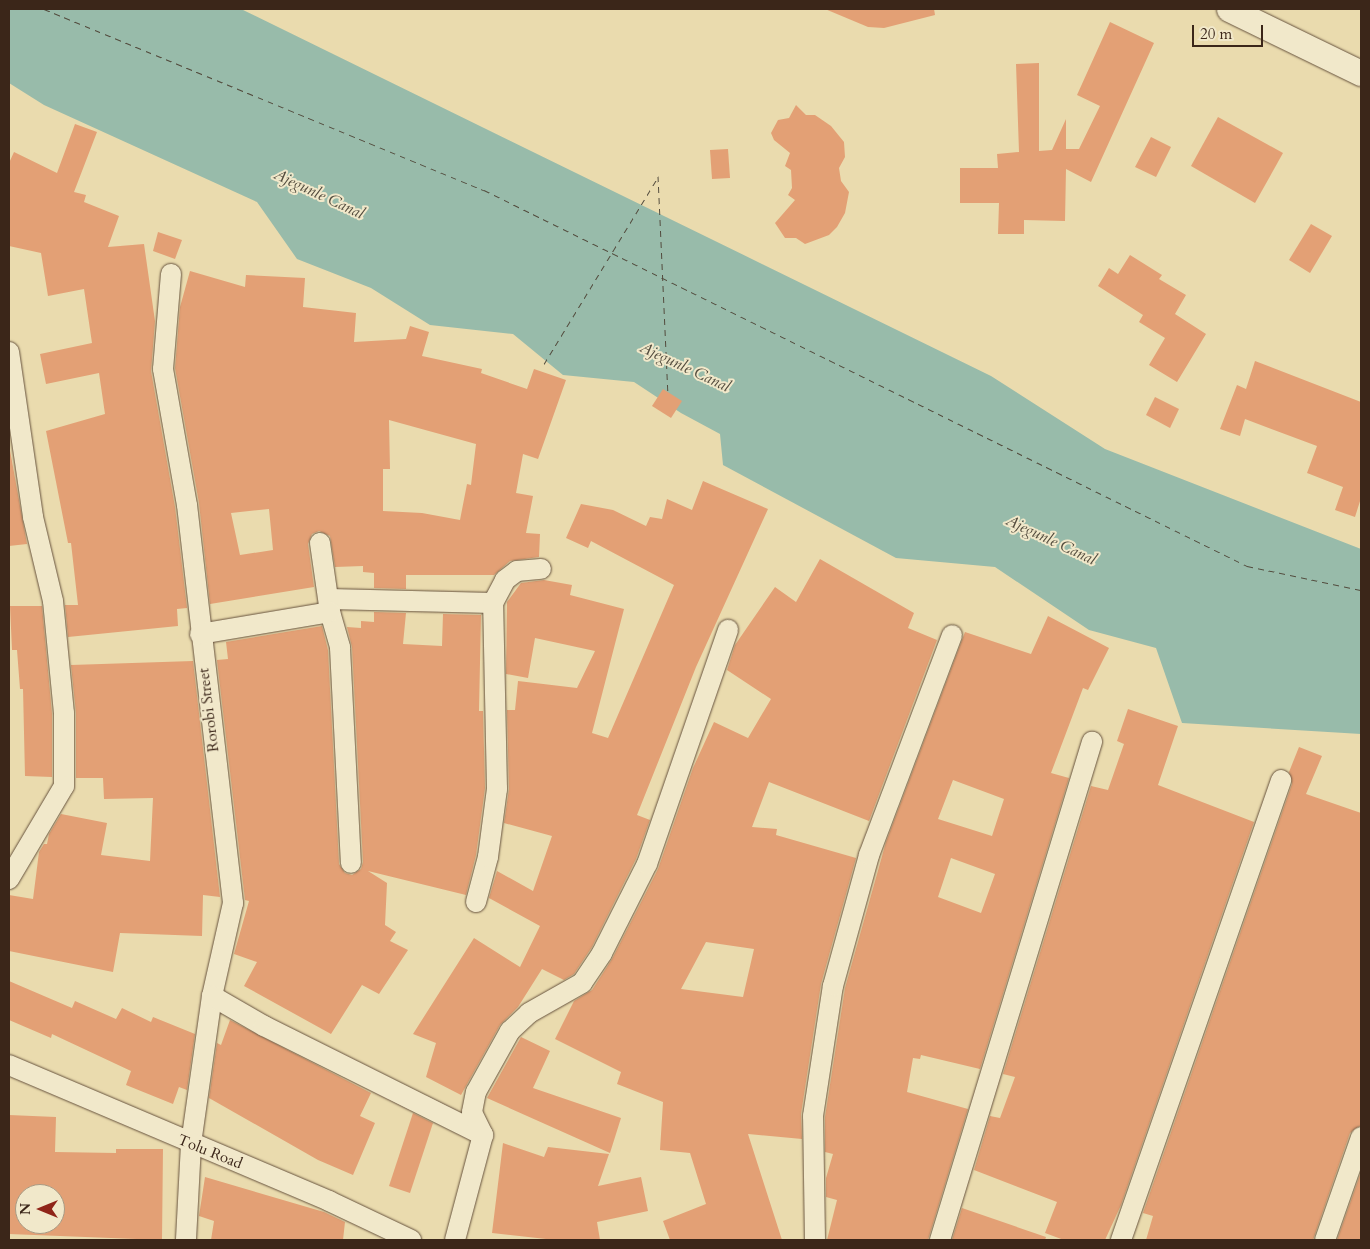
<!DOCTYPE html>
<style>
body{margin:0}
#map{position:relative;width:1370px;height:1249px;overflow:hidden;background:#eadbae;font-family:Cardo,serif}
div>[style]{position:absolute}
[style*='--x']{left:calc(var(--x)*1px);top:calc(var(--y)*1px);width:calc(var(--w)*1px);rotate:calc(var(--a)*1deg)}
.water>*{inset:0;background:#98bbaa}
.ferry>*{height:1px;margin-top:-0.5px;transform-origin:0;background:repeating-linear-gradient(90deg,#524b3d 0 6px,transparent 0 11px)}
.building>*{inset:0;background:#e3a075}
.roads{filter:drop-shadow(0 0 1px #67533e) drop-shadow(0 0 1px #67533e)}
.minor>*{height:20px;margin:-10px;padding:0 10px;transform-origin:10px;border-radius:10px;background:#f1e8ca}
.tertiary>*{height:25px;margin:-12.5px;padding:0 12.5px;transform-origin:12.5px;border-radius:12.5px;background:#f1e8ca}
span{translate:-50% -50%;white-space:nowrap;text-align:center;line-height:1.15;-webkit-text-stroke:4px #f1e8ca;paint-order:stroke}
.street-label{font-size:15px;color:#3b2619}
.water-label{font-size:16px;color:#524b3d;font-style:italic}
.frame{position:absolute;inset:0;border:10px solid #3b2619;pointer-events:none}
.north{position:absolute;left:15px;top:1184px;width:50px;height:50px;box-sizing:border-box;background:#f1e8ca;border:1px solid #a89a83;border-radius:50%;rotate:270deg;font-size:14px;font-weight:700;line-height:20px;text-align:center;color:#3b2619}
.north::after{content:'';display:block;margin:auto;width:18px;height:22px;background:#8f2418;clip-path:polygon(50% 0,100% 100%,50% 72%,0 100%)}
.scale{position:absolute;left:1192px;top:25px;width:71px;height:22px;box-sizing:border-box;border:2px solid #3b2619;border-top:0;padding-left:6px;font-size:15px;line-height:18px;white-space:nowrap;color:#3b2619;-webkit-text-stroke:4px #f1e8ca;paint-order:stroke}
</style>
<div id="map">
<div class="water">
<i style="clip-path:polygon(9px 9px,241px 9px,991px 376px,1105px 449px,1361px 549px,1361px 734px,1182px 723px,1156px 648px,1089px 630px,995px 567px,896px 558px,723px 465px,720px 434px,681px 413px,634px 382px,563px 375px,513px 334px,430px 325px,371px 288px,297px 259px,257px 202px,44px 105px,9px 83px)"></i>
</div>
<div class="ferry">
<i style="--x:44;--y:9;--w:476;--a:22.4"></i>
<i style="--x:484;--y:190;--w:851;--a:26.23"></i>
<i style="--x:1247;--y:566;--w:116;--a:11.9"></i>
<i style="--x:658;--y:176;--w:217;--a:87.4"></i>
<i style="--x:544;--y:364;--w:219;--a:-58.6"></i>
</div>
<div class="building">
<i style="clip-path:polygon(825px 9px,934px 9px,935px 15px,884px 28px,868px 27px)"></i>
<i style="clip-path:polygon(1110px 22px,1154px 43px,1091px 182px,1066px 169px,1065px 221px,1024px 220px,1024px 234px,998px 234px,999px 203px,960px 203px,960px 168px,998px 168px,997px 154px,1019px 152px,1016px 64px,1039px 63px,1039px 151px,1052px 150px,1066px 119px,1066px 149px,1079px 149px,1100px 106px,1077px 95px)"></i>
<i style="clip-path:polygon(796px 105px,806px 115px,815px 115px,831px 126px,844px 142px,845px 157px,839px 168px,841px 181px,849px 192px,845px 213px,837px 227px,829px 235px,805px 244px,796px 238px,785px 238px,775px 223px,795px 200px,788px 195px,792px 188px,791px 170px,785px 166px,790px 153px,774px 140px,771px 133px,778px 120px,789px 118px)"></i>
<i style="clip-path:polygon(1218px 117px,1283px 153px,1255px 203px,1191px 166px)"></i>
<i style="clip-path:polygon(75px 124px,97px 132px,74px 192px,86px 195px,84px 202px,119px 216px,108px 247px,144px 244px,155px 321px,151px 371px,175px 507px,187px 608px,177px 609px,178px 626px,68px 637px,65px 605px,78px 605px,71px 543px,68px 543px,46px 431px,105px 414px,99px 373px,46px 384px,40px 354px,92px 343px,84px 289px,48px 296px,41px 253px,9px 246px,9px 163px,14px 152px,57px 173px)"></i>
<i style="clip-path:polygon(1151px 137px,1171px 147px,1156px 177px,1135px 167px)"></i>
<i style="clip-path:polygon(728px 149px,730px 178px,712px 179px,710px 150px)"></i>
<i style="clip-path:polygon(1311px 224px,1332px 236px,1310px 273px,1289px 260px)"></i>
<i style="clip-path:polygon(158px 232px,182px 240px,175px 259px,153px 251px)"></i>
<i style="clip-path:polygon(1130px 255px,1162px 275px,1159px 279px,1186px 295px,1175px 314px,1206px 334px,1177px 382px,1149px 365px,1165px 338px,1139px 322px,1143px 315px,1098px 286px,1109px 268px,1118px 274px)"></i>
<i style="clip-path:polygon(evenodd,190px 271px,245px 287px,246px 275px,305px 278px,303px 307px,356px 313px,354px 342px,406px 339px,410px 326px,429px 332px,422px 356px,482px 369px,481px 373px,527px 389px,534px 369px,566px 380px,538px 459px,523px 454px,516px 493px,533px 496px,526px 533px,540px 534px,539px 557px,510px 561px,494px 575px,406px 575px,406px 589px,374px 588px,374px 573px,363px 572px,363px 566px,335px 567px,330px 536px,319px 531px,312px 534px,308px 544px,314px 587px,210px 604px,199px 503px,175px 368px,180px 307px,190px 271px,389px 420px,476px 444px,471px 485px,467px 484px,460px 520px,422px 513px,383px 511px,383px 469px,390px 469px,389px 420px,190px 271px,269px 509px,273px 550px,240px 555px,231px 513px,269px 509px)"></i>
<i style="clip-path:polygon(1255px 361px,1361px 402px,1361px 498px,1355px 517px,1335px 510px,1343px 487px,1307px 473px,1317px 446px,1245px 419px,1240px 436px,1220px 429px,1237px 385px,1246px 389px)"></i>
<i style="clip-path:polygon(663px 389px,682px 401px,671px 418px,652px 406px)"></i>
<i style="clip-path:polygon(1155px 397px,1179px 409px,1170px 428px,1146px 415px)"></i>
<i style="clip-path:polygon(9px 445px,27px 544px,9px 546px)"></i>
<i style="clip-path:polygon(703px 481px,768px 509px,696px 667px,637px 815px,650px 820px,636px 859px,592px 947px,574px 974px,564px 980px,542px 969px,518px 1007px,500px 1025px,461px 1095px,426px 1077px,436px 1043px,413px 1034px,474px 938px,520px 967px,540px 926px,489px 898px,497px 871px,533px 891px,552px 836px,504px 823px,509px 789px,507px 710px,515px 710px,518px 681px,577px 688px,595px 651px,535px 638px,528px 678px,506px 674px,507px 602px,521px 583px,544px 580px,572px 585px,570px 595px,624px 609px,592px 733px,608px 738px,674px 585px,591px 541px,588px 548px,566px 538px,581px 504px,613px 510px,646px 526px,650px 517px,662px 519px,667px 499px,692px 510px)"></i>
<i style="clip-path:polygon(evenodd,820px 559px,914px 613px,908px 628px,937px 640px,869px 821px,769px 782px,752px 827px,777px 829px,776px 835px,856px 858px,821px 984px,801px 1114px,802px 1139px,748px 1134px,782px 1240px,670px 1240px,663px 1221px,706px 1204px,690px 1153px,660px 1150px,663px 1102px,617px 1084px,621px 1072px,555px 1039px,574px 1001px,592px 990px,612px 959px,658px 869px,693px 768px,714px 722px,748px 738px,771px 699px,727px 670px,735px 645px,775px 587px,796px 602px,820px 559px,706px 942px,754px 949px,743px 997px,681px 989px,706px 942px)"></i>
<i style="clip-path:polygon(10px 606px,42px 606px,52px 714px,52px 777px,25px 776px,23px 689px,20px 689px,17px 650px,12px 650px)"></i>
<i style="clip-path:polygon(374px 612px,406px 613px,403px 644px,442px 646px,443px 614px,481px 615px,479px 711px,483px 711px,485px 788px,476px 855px,466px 895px,368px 871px,387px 883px,385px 925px,396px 932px,390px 941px,408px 950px,379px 994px,362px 985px,331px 1034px,244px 986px,257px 962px,234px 954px,249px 901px,245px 900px,217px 660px,228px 659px,226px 642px,322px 626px,328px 650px,339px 864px,345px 873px,352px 875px,361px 869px,363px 862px,352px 647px,347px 627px,361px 628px,361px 621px,374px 622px)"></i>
<i style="clip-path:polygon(evenodd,1048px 616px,1109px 648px,1088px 690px,1083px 688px,1051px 773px,1069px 778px,980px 1069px,921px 1055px,920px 1059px,913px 1058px,907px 1092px,968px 1109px,928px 1240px,827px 1240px,837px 1200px,826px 1197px,826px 1178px,833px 1154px,825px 1152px,825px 1117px,845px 988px,886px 842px,965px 632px,1031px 654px,1048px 616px,953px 780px,1004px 799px,992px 836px,938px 819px,953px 780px,1048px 616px,951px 858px,995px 874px,981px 913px,938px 897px,951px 858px)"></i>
<i style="clip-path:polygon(193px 661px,220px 897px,203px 895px,202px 936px,120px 933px,113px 972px,9px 951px,9px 895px,33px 899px,39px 852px,44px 844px,47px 844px,49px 834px,61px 814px,107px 823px,101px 855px,150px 861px,153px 798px,104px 799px,103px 778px,76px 778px,76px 713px,71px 665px)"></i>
<i style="clip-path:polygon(1128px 709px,1178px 726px,1158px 785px,1254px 822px,1121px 1205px,1105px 1240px,1064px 1240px,1045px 1233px,1057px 1202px,974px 1170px,990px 1116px,1000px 1118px,1015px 1077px,1003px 1074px,1091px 786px,1108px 790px,1124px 744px,1117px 741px)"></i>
<i style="clip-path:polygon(1299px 747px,1322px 756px,1306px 794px,1361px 813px,1361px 1125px,1350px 1133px,1313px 1240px,1146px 1240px,1153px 1216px,1143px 1213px,1292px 784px,1289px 772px)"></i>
<i style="clip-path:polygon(9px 981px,72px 1008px,75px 1001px,116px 1019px,122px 1008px,151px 1022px,153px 1017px,195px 1034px,187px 1090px,179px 1087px,173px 1104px,126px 1085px,131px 1071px,52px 1034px,51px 1038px,9px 1020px)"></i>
<i style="clip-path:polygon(230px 1020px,371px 1093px,360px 1116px,375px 1123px,353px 1175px,318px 1160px,209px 1098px,217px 1043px,221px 1045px)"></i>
<i style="clip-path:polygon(521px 1037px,550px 1051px,533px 1088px,621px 1118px,610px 1153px,487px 1098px)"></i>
<i style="clip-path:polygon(413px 1113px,433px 1123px,410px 1193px,389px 1186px)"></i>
<i style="clip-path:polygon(evenodd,9px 1115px,56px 1117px,55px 1152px,116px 1153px,116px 1149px,163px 1149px,162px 1240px,9px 1234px,9px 1115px,25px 1194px,55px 1194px,55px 1224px,25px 1224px,25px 1194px)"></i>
<i style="clip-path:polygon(503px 1143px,544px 1157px,548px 1147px,609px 1154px,598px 1186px,641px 1177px,648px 1211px,597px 1222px,600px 1240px,555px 1240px,492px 1233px)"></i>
<i style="clip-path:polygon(1361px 1172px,1361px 1240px,1337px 1240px)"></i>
<i style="clip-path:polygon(205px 1177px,324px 1212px,345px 1222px,343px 1240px,211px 1240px,214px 1221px,199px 1216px)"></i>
<i style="clip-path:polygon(962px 1208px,1046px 1237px,1045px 1240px,952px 1240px)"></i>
</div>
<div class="roads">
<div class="minor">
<i style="--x:171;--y:274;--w:95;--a:94.8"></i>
<i style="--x:163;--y:369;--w:138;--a:80"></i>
<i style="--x:187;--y:505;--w:401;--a:83.4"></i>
<i style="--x:233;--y:903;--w:95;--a:102.7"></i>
<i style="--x:212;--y:996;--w:149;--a:98.1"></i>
<i style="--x:191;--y:1144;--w:96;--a:93"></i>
<i style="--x:9;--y:352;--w:167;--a:81.7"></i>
<i style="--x:33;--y:517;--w:86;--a:76.6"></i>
<i style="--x:53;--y:601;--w:113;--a:84.4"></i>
<i style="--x:64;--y:713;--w:73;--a:90"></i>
<i style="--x:64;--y:786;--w:108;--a:120.6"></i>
<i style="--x:320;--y:543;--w:70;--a:81.8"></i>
<i style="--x:330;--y:612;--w:37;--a:74"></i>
<i style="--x:340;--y:648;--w:215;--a:87.1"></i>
<i style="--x:329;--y:599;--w:164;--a:1.4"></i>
<i style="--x:493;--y:603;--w:26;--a:-62"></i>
<i style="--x:505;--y:580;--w:15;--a:-37"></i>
<i style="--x:517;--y:571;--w:24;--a:-5"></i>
<i style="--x:200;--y:634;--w:132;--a:-9.6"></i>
<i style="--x:476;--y:902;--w:47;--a:-75.1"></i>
<i style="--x:488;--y:857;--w:69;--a:-82.5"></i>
<i style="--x:497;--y:789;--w:186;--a:-91.2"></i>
<i style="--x:212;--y:996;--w:60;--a:30"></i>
<i style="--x:264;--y:1026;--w:245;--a:26.5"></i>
<i style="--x:9;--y:1065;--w:348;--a:23"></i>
<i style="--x:329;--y:1201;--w:91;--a:25.4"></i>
<i style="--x:455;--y:1240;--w:109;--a:-75.1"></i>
<i style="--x:483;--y:1135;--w:25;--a:-116"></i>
<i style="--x:472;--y:1112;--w:20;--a:-79"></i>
<i style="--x:476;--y:1092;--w:70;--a:-60.9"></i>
<i style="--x:510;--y:1031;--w:26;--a:-43"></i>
<i style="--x:529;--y:1013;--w:61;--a:-29.5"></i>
<i style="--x:582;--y:983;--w:36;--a:-56"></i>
<i style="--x:602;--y:953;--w:100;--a:-63.2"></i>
<i style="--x:647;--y:864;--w:248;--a:-70.9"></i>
<i style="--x:815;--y:1240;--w:124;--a:-90.9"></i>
<i style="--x:813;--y:1116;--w:132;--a:-81.3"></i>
<i style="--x:833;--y:986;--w:136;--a:-74.6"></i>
<i style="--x:869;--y:855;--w:235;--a:-69.3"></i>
<i style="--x:940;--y:1240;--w:521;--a:-73.03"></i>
<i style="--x:1121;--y:1240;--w:487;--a:-70.8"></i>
<i style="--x:1325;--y:1240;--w:109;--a:-70.7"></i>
</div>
<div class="tertiary">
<i style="--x:1229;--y:9;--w:147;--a:25.9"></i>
</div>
</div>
<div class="street-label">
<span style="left:209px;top:710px;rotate:-97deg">Rorobi Street</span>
<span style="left:210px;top:1152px;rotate:22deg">Tolu Road</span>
</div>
<div class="water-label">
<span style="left:319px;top:194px;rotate:25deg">Ajegunle Canal</span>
<span style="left:685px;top:367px;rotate:25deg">Ajegunle Canal</span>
<span style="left:1051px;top:540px;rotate:25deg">Ajegunle Canal</span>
</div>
<div class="frame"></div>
<div class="north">N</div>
<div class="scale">20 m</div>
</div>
